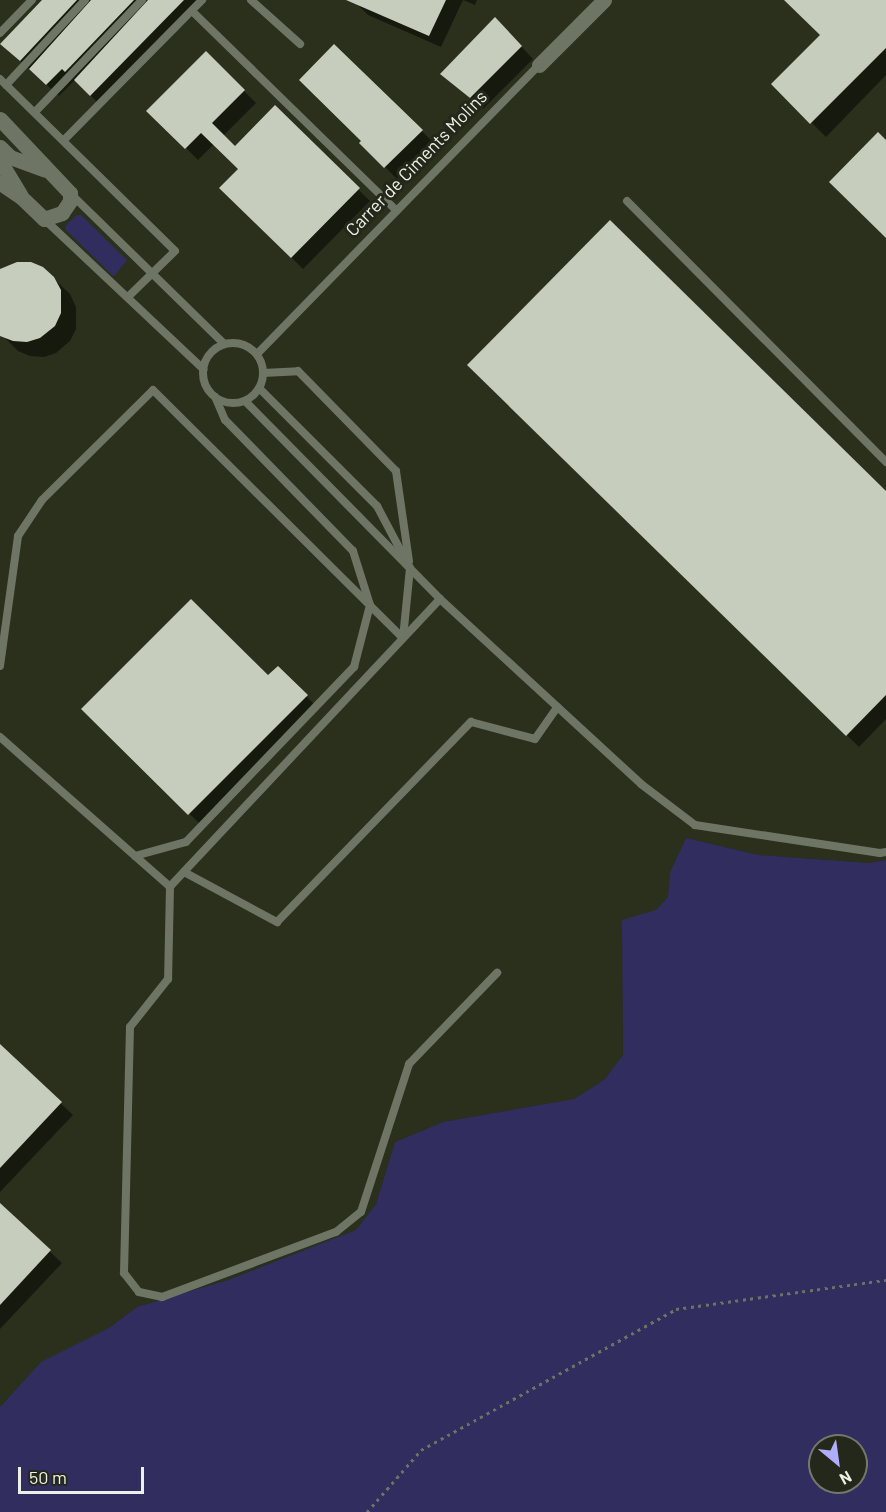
<!DOCTYPE html>
<style>
body{margin:0}
#map{position:relative;width:886px;height:1512px;overflow:hidden;background:#23281a;font-family:Barlow,sans-serif}
div>[style]{position:absolute}
[style*='--x']{left:calc(var(--x)*1px);top:calc(var(--y)*1px);width:calc(var(--w)*1px);rotate:calc(var(--a)*1deg)}
.built>*{inset:0;background:#2a301c}
.green>*{inset:0;background:#312e5f}
.shadow>*{inset:0;background:#0007}
.building>*{inset:0;background:#c7cdbc}
.path>*{height:3px;margin-top:-1.5px;transform-origin:0;background:repeating-linear-gradient(90deg,#6d7265 0 3px,transparent 0 7.5px)}
.service>*{height:8px;margin:-4px;padding:0 4px;transform-origin:4px;border-radius:4px;background:#6f7565}
.service>.ring{margin:-4px;padding:0;box-sizing:content-box;background:none;border:8px solid #6f7565;border-radius:50%}
.minor>*{height:15px;margin:-7.5px;padding:0 7.5px;transform-origin:7.5px;border-radius:7.5px;background:#6f7565}
span{translate:-50% -50%;white-space:nowrap;text-align:center;line-height:1.15;-webkit-text-stroke:6px #23281a;paint-order:stroke}
.street-label{font-size:18px;color:#edf0e7}
.north{position:absolute;left:808px;top:1434px;width:60px;height:60px;box-sizing:border-box;background:#23281a;border:2px solid #74786c;border-radius:50%;rotate:151deg;font-size:16px;font-weight:700;line-height:24px;text-align:center;color:#edf0e7}
.north::after{content:'';display:block;margin:auto;width:21px;height:27px;background:#aeaefa;clip-path:polygon(50% 0,100% 100%,50% 72%,0 100%)}
.scale{position:absolute;left:18px;top:1467px;width:126px;height:27px;box-sizing:border-box;border:3px solid #edf0e7;border-top:0;padding-left:8px;font-size:18px;line-height:21px;white-space:nowrap;color:#edf0e7;-webkit-text-stroke:4px #23281a;paint-order:stroke}
</style>
<div id="map">
<div class="built">
<i style="clip-path:polygon(0 0,886px 0,886px 860px,869px 863px,758px 855px,686px 838px,670px 872px,668px 897px,656px 910px,622px 921px,623px 1055px,604px 1080px,574px 1099px,443px 1122px,395px 1142px,376px 1204px,356px 1230px,228px 1280px,137px 1307px,109px 1328px,41px 1362px,0 1407px)"></i>
</div>
<div class="green">
<i style="clip-path:polygon(77px 215px,81px 215px,127px 260px,115px 275px,113px 276px,66px 230px,66px 225px)"></i>
<i style="clip-path:polygon(evenodd,686px 838px,758px 855px,869px 863px,886px 860px,886px 1512px,0 1512px,0 1407px,41px 1362px,109px 1328px,137px 1307px,228px 1280px,356px 1230px,376px 1204px,395px 1142px,443px 1122px,574px 1099px,604px 1080px,623px 1055px,622px 920px,656px 910px,668px 897px,670px 872px,686px 838px,820px 1446px,856px 1446px,856px 1482px,820px 1482px,820px 1446px)"></i>
</div>
<div class="shadow">
<i style="clip-path:polygon(44px 0,207px 0,102px 107px,75px 80px,59px 96px,14px 55px)"></i>
<i style="clip-path:polygon(357px 0,463px 0,441px 47px,368px 15px,356px 3px)"></i>
<i style="clip-path:polygon(463px 0,477px 0,475px 5px)"></i>
<i style="clip-path:polygon(785px 0,886px 0,886px 75px,826px 137px,773px 84px,822px 36px)"></i>
<i style="clip-path:polygon(506px 30px,533px 59px,483px 109px,442px 74px)"></i>
<i style="clip-path:polygon(334px 46px,434px 143px,397px 179px,361px 143px,363px 141px)"></i>
<i style="clip-path:polygon(206px 53px,256px 103px,223px 136px,235px 148px,275px 107px,370px 201px,303px 269px,221px 188px,240px 169px,214px 144px,198px 160px,149px 111px)"></i>
<i style="clip-path:polygon(0 271px,53px 278px,70px 294px,76px 307px,76px 329px,70px 341px,56px 353px,44px 357px,30px 356px,18px 351px,0 333px)"></i>
<i style="clip-path:polygon(470px 365px,886px 493px,886px 719px,859px 747px)"></i>
<i style="clip-path:polygon(278px 668px,318px 708px,201px 825px,83px 709px,268px 677px)"></i>
<i style="clip-path:polygon(0 1046px,73px 1115px,0 1192px)"></i>
<i style="clip-path:polygon(0 1205px,62px 1263px,0 1329px)"></i>
</div>
<div class="building">
<i style="clip-path:polygon(42px 0,77px 0,20px 61px,0 44px)"></i>
<i style="clip-path:polygon(91px 0,134px 0,65px 72px,62px 69px,46px 85px,29px 69px)"></i>
<i style="clip-path:polygon(148px 0,184px 0,90px 96px,74px 80px)"></i>
<i style="clip-path:polygon(346px 0,446px 0,429px 36px)"></i>
<i style="clip-path:polygon(784px 0,886px 0,886px 48px,810px 124px,771px 84px,820px 35px)"></i>
<i style="clip-path:polygon(495px 17px,522px 46px,470px 98px,440px 74px)"></i>
<i style="clip-path:polygon(334px 44px,423px 130px,384px 168px,359px 143px,361px 141px,299px 80px)"></i>
<i style="clip-path:polygon(206px 51px,245px 90px,212px 123px,235px 146px,275px 105px,360px 188px,291px 258px,219px 188px,238px 169px,201px 133px,185px 149px,146px 111px)"></i>
<i style="clip-path:polygon(878px 132px,886px 140px,886px 238px,829px 182px)"></i>
<i style="clip-path:polygon(610px 220px,886px 491px,886px 695px,846px 736px,467px 365px)"></i>
<i style="clip-path:polygon(17px 262px,31px 262px,43px 267px,54px 277px,61px 290px,61px 313px,55px 326px,40px 338px,27px 342px,13px 341px,0 336px,0 269px)"></i>
<i style="clip-path:polygon(191px 599px,268px 675px,278px 666px,308px 695px,188px 815px,81px 709px)"></i>
<i style="clip-path:polygon(0 1044px,62px 1102px,0 1168px)"></i>
<i style="clip-path:polygon(0 1203px,51px 1250px,0 1305px)"></i>
</div>
<div class="path">
<i style="--x:367;--y:1512;--w:82;--a:-48.9"></i>
<i style="--x:421;--y:1450;--w:291;--a:-28.9"></i>
<i style="--x:676;--y:1309;--w:212;--a:-7.9"></i>
</div>
<div class="service">
<i style="--x:251;--y:0;--w:66;--a:41.9"></i>
<i style="--x:192;--y:11;--w:286;--a:44.3"></i>
<i style="--x:0;--y:33;--w:46;--a:-45.9"></i>
<i style="--x:0;--y:79;--w:245;--a:44.5"></i>
<i style="--x:175;--y:251;--w:66;--a:135.6"></i>
<i style="--x:6;--y:85;--w:116;--a:-47.1"></i>
<i style="--x:35;--y:112;--w:155;--a:-46.3"></i>
<i style="--x:64;--y:140;--w:197;--a:-45.4"></i>
<i style="--x:71;--y:194;--w:214;--a:44.4"></i>
<i style="--x:627;--y:201;--w:368;--a:45.2"></i>
<i style="--x:44;--y:219;--w:219;--a:43.3"></i>
<i class="ring" style="left:203px;top:343px;width:52px;height:52px"></i>
<i style="--x:257;--y:354;--w:404;--a:-45.7"></i>
<i style="--x:263;--y:373;--w:35;--a:-3"></i>
<i style="--x:298;--y:371;--w:140;--a:45.6"></i>
<i style="--x:396;--y:471;--w:91;--a:81.8"></i>
<i style="--x:259;--y:388;--w:167;--a:45"></i>
<i style="--x:377;--y:506;--w:70;--a:62"></i>
<i style="--x:410;--y:568;--w:70;--a:95.7"></i>
<i style="--x:245;--y:401;--w:278;--a:45.4"></i>
<i style="--x:440;--y:599;--w:273;--a:42.6"></i>
<i style="--x:641;--y:784;--w:68;--a:37.2"></i>
<i style="--x:695;--y:825;--w:187;--a:8.6"></i>
<i style="--x:880;--y:853;--w:6;--a:-9"></i>
<i style="--x:440;--y:599;--w:395;--a:133.2"></i>
<i style="--x:170;--y:887;--w:92;--a:91.2"></i>
<i style="--x:168;--y:979;--w:61;--a:128.4"></i>
<i style="--x:130;--y:1027;--w:246;--a:91.4"></i>
<i style="--x:124;--y:1273;--w:24;--a:52"></i>
<i style="--x:139;--y:1292;--w:24;--a:12"></i>
<i style="--x:162;--y:1297;--w:186;--a:-20.5"></i>
<i style="--x:336;--y:1232;--w:32;--a:-39"></i>
<i style="--x:361;--y:1212;--w:156;--a:-72"></i>
<i style="--x:409;--y:1064;--w:127;--a:-46"></i>
<i style="--x:0;--y:666;--w:131;--a:-82.1"></i>
<i style="--x:18;--y:536;--w:43;--a:-56.3"></i>
<i style="--x:42;--y:500;--w:156;--a:-44.7"></i>
<i style="--x:153;--y:390;--w:352;--a:44.8"></i>
<i style="--x:0;--y:737;--w:227;--a:41.4"></i>
<i style="--x:135;--y:856;--w:53;--a:-15.4"></i>
<i style="--x:186;--y:842;--w:243;--a:-46.2"></i>
<i style="--x:354;--y:667;--w:64;--a:-75.5"></i>
<i style="--x:370;--y:605;--w:57;--a:-107.5"></i>
<i style="--x:353;--y:551;--w:183;--a:-134.3"></i>
<i style="--x:225;--y:420;--w:25;--a:-113"></i>
<i style="--x:184;--y:872;--w:106;--a:28.3"></i>
<i style="--x:277;--y:922;--w:279;--a:-45.9"></i>
<i style="--x:471;--y:722;--w:66;--a:14.9"></i>
<i style="--x:535;--y:739;--w:39;--a:-55"></i>
</div>
<div class="minor">
<i style="--x:539;--y:65;--w:92;--a:-45"></i>
<i style="--x:0;--y:119;--w:102;--a:46.6"></i>
<i style="--x:70;--y:193;--w:8;--a:90"></i>
<i style="--x:70;--y:201;--w:14;--a:124"></i>
<i style="--x:62;--y:213;--w:19;--a:162"></i>
<i style="--x:44;--y:219;--w:32;--a:-136"></i>
<i style="--x:21;--y:197;--w:25;--a:-146"></i>
<i style="--x:0;--y:147;--w:14;--a:45"></i>
<i style="--x:10;--y:157;--w:37;--a:20"></i>
<i style="--x:0;--y:161;--w:39;--a:59"></i>
</div>
<div class="street-label">
<span style="left:416px;top:163px;rotate:-46deg">Carrer de Ciments Molins</span>
</div>
<div class="north">N</div>
<div class="scale">50 m</div>
</div>
